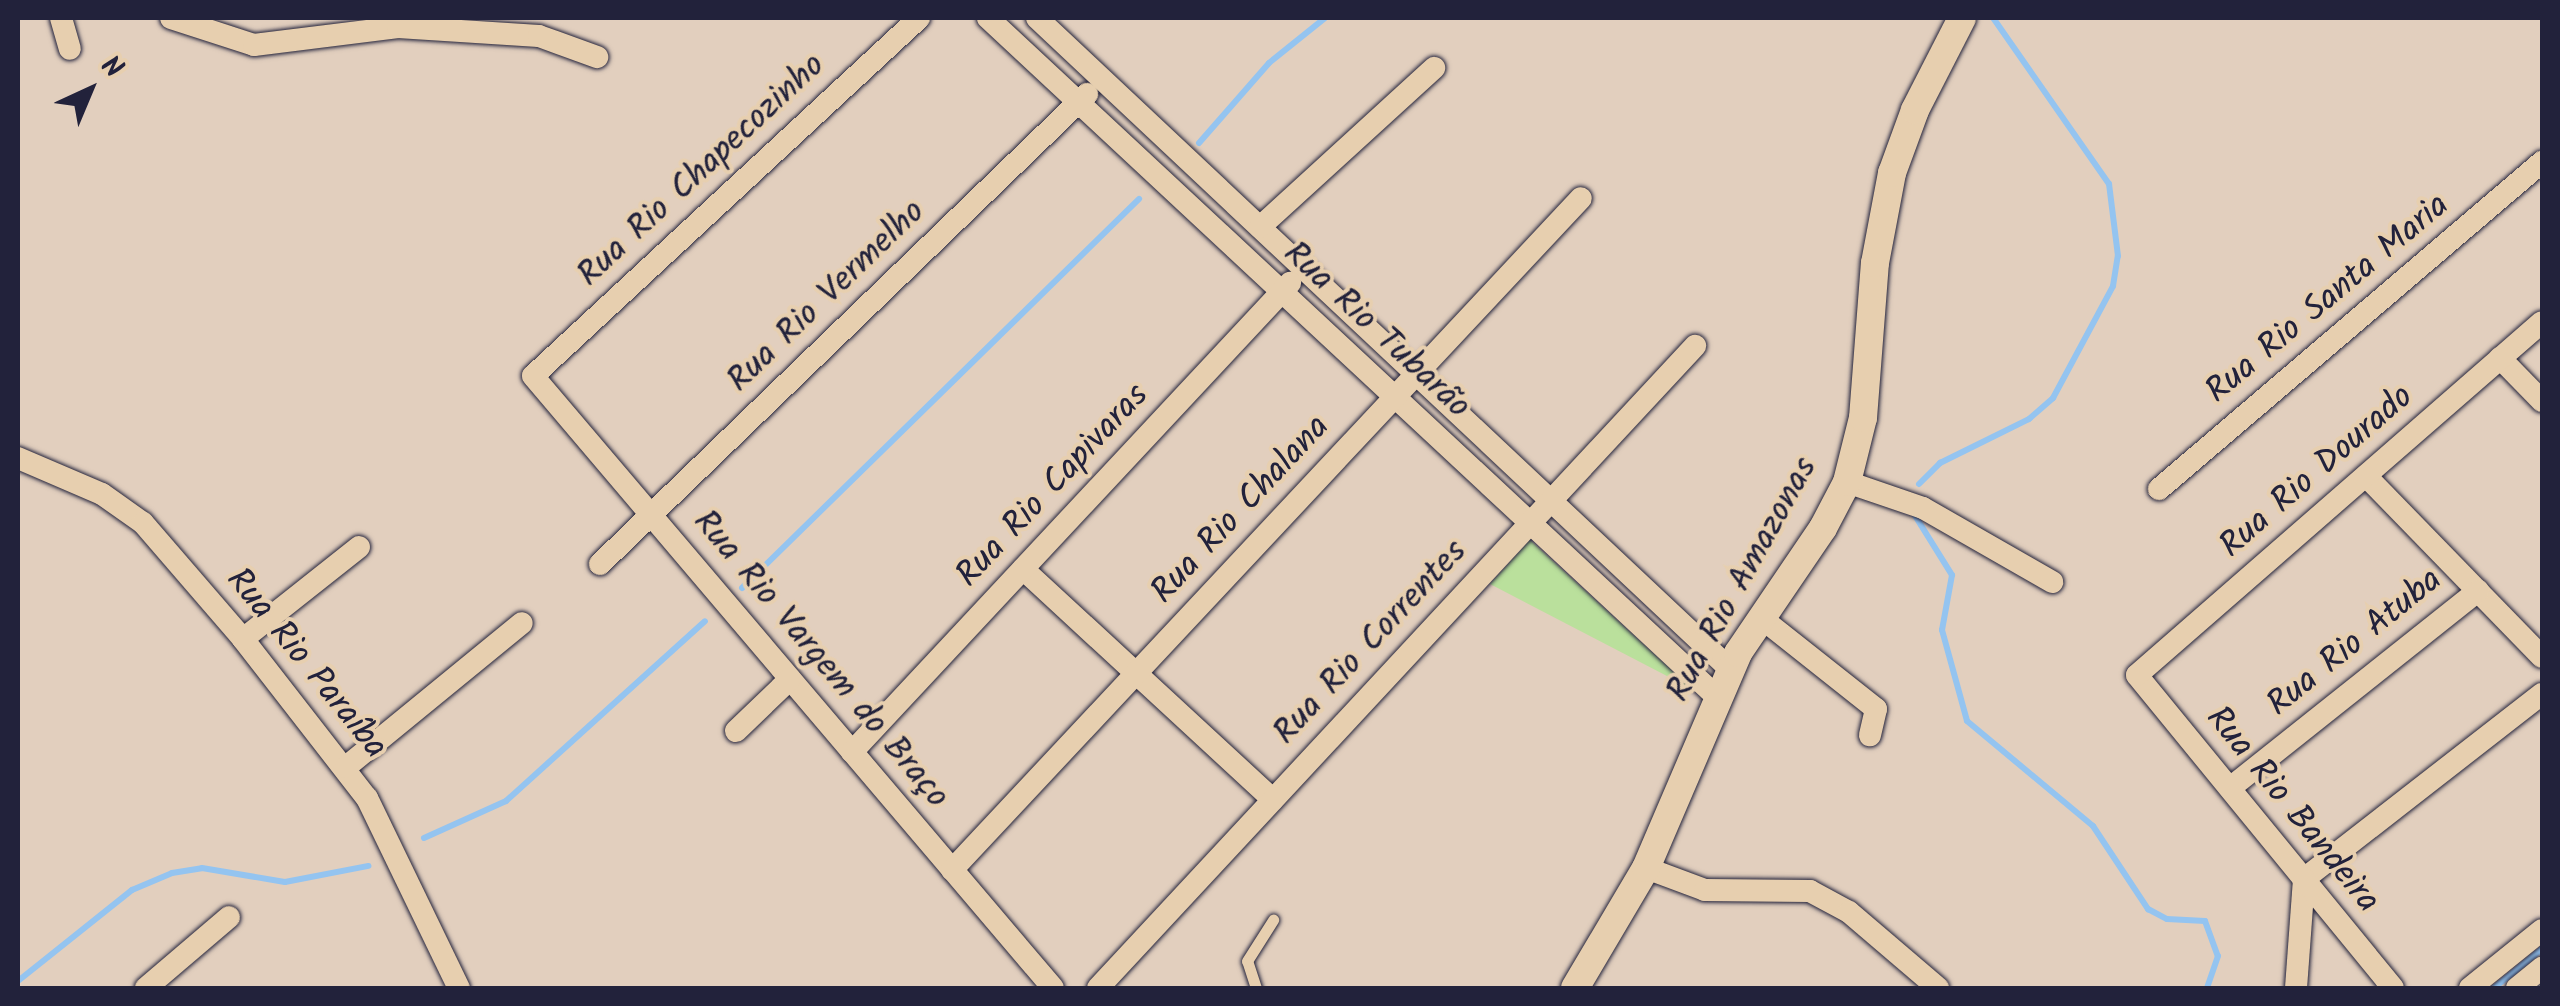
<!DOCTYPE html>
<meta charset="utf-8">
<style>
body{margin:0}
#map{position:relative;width:2560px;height:1006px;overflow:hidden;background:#e2cfbe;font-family:Kalam,sans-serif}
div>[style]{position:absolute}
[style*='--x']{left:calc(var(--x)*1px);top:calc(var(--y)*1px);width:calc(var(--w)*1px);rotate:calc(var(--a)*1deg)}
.green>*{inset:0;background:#bae09c}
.stream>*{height:6px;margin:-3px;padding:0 3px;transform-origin:3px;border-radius:3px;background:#94c4f0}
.roads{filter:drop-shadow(0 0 2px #22223b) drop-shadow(0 0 2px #22223b)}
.service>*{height:11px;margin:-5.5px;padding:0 5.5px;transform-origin:5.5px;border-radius:5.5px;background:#e7cfaf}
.minor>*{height:22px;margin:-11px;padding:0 11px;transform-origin:11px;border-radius:11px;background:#e7cfaf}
.tertiary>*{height:28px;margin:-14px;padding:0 14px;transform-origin:14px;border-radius:14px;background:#e7cfaf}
span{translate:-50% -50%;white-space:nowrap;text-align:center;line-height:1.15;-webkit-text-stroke:8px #e7cfaf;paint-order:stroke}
.street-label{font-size:35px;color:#22223b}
.frame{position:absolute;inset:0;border:20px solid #22223b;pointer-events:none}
.north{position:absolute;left:40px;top:40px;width:100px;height:100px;-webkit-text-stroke:8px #e7cfaf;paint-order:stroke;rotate:44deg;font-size:28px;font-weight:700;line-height:40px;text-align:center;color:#22223b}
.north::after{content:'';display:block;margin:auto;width:35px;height:45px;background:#22223b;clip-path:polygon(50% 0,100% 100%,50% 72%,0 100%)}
</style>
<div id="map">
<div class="green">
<i style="clip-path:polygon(1530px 540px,1692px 689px,1490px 584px)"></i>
</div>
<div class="stream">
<i style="--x:1199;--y:143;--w:106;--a:-48.8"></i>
<i style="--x:1269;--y:63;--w:72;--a:-38.8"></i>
<i style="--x:1919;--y:484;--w:30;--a:-45"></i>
<i style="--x:1940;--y:463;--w:99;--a:-26.3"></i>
<i style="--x:2029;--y:419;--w:32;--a:-41"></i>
<i style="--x:2053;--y:398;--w:127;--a:-61.8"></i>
<i style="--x:2113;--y:286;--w:30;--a:-81"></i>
<i style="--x:2118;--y:256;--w:73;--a:-97.1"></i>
<i style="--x:2109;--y:184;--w:203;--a:-124.9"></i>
<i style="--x:1914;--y:514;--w:72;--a:58.1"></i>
<i style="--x:1952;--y:575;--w:56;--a:100.3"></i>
<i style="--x:1942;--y:630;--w:94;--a:74.6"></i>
<i style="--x:1967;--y:721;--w:164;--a:39.8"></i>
<i style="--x:2093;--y:826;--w:100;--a:56.5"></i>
<i style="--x:2148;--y:909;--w:21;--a:28"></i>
<i style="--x:2167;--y:919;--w:38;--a:3"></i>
<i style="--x:2205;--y:921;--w:37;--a:70"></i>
<i style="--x:2218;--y:956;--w:34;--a:109"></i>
<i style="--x:742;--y:588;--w:556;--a:-44.42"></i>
<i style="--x:424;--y:838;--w:90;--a:-24.3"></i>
<i style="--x:506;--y:801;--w:268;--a:-42.1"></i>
<i style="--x:18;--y:981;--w:146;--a:-38.6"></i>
<i style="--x:132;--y:890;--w:43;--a:-23"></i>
<i style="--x:172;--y:873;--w:30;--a:-9"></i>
<i style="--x:202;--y:868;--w:84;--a:9.6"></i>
<i style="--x:285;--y:882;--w:85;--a:-10.9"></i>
<i style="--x:2494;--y:988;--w:62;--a:-39.1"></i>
</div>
<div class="roads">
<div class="service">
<i style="--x:1256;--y:988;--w:28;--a:-108"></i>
<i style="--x:1247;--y:961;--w:49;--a:-57.6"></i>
</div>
<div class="minor">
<i style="--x:61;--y:18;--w:32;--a:74"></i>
<i style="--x:171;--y:18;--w:87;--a:18"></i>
<i style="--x:254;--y:45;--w:145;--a:-7.1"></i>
<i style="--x:398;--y:27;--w:141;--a:3.7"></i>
<i style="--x:539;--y:36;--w:62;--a:19.9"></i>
<i style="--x:919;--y:18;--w:526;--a:137.16"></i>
<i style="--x:533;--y:376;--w:803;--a:49.65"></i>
<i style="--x:988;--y:18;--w:995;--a:42.96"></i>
<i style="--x:1037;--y:18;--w:951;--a:43.21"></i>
<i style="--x:1260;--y:227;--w:236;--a:-42.4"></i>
<i style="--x:2500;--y:358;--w:60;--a:45.7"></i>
<i style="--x:18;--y:458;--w:91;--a:23.2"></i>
<i style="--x:102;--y:494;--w:50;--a:35.3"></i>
<i style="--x:143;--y:523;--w:153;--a:49.2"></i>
<i style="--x:243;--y:639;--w:202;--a:52.1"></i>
<i style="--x:367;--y:798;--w:211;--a:64.2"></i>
<i style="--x:2366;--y:476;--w:252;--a:45.8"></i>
<i style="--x:1847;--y:482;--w:80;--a:18.9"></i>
<i style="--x:1923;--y:508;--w:149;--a:29.8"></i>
<i style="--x:2159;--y:489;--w:504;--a:-40.49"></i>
<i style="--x:600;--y:564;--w:677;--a:-43.98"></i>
<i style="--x:1023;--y:569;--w:340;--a:42.7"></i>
<i style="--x:1760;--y:617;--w:148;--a:38.4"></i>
<i style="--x:1876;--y:709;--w:27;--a:103"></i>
<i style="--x:243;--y:639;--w:148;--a:-38.4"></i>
<i style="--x:736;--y:731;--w:75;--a:-43.9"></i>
<i style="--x:852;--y:752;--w:642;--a:-46.96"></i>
<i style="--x:346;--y:767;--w:227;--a:-39.3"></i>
<i style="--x:2230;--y:788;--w:317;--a:-38.5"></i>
<i style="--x:1646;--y:868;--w:63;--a:20.4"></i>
<i style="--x:1705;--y:890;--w:105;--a:0.5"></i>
<i style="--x:1810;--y:891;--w:44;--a:28.3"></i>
<i style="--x:1849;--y:912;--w:117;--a:40.5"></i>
<i style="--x:952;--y:870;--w:920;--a:-46.89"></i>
<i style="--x:146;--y:988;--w:109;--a:-40.5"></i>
<i style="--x:1098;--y:988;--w:877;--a:-47.08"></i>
<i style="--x:2296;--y:988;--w:109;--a:-85.8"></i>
<i style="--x:2304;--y:879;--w:301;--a:-37.9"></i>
<i style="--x:2393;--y:988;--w:404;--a:-129.3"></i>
<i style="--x:2137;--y:675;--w:537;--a:-41.08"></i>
<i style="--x:2470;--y:988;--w:92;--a:-38.9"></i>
<i style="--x:2517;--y:988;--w:32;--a:-39"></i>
</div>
<div class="tertiary">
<i style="--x:1575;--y:988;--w:139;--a:-59.4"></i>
<i style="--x:1646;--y:868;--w:234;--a:-66.8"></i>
<i style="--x:1738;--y:653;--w:151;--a:-55.8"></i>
<i style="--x:1823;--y:528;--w:52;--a:-62.4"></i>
<i style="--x:1847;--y:482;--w:66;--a:-76"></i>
<i style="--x:1863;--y:418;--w:155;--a:-85.6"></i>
<i style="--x:1875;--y:263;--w:92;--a:-79.3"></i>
<i style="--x:1892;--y:173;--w:67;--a:-69.9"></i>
<i style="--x:1915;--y:110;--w:103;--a:-62.9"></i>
</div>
</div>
<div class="street-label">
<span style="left:702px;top:171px;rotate:-43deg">Rua Rio Chapecozinho</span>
<span style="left:827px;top:297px;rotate:-44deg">Rua Rio Vermelho</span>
<span style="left:2328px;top:299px;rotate:-40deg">Rua Rio Santa Maria</span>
<span style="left:1376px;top:331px;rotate:43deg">Rua Rio Tubarão</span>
<span style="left:2317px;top:472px;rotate:-41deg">Rua Rio Dourado</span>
<span style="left:1053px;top:486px;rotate:-47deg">Rua Rio Capivaras</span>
<span style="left:1241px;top:510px;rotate:-47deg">Rua Rio Chalana</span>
<span style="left:1743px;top:580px;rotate:-61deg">Rua Rio Amazonas</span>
<span style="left:1371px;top:643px;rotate:-47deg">Rua Rio Correntes</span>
<span style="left:2355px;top:643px;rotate:-39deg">Rua Rio Atuba</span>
<span style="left:820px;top:660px;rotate:50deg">Rua Rio Vargem do Braço</span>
<span style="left:306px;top:664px;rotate:51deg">Rua Rio Paraíba</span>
<span style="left:2292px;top:810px;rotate:51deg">Rua Rio Bandeira</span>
</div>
<div class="frame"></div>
<div class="north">N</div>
</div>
